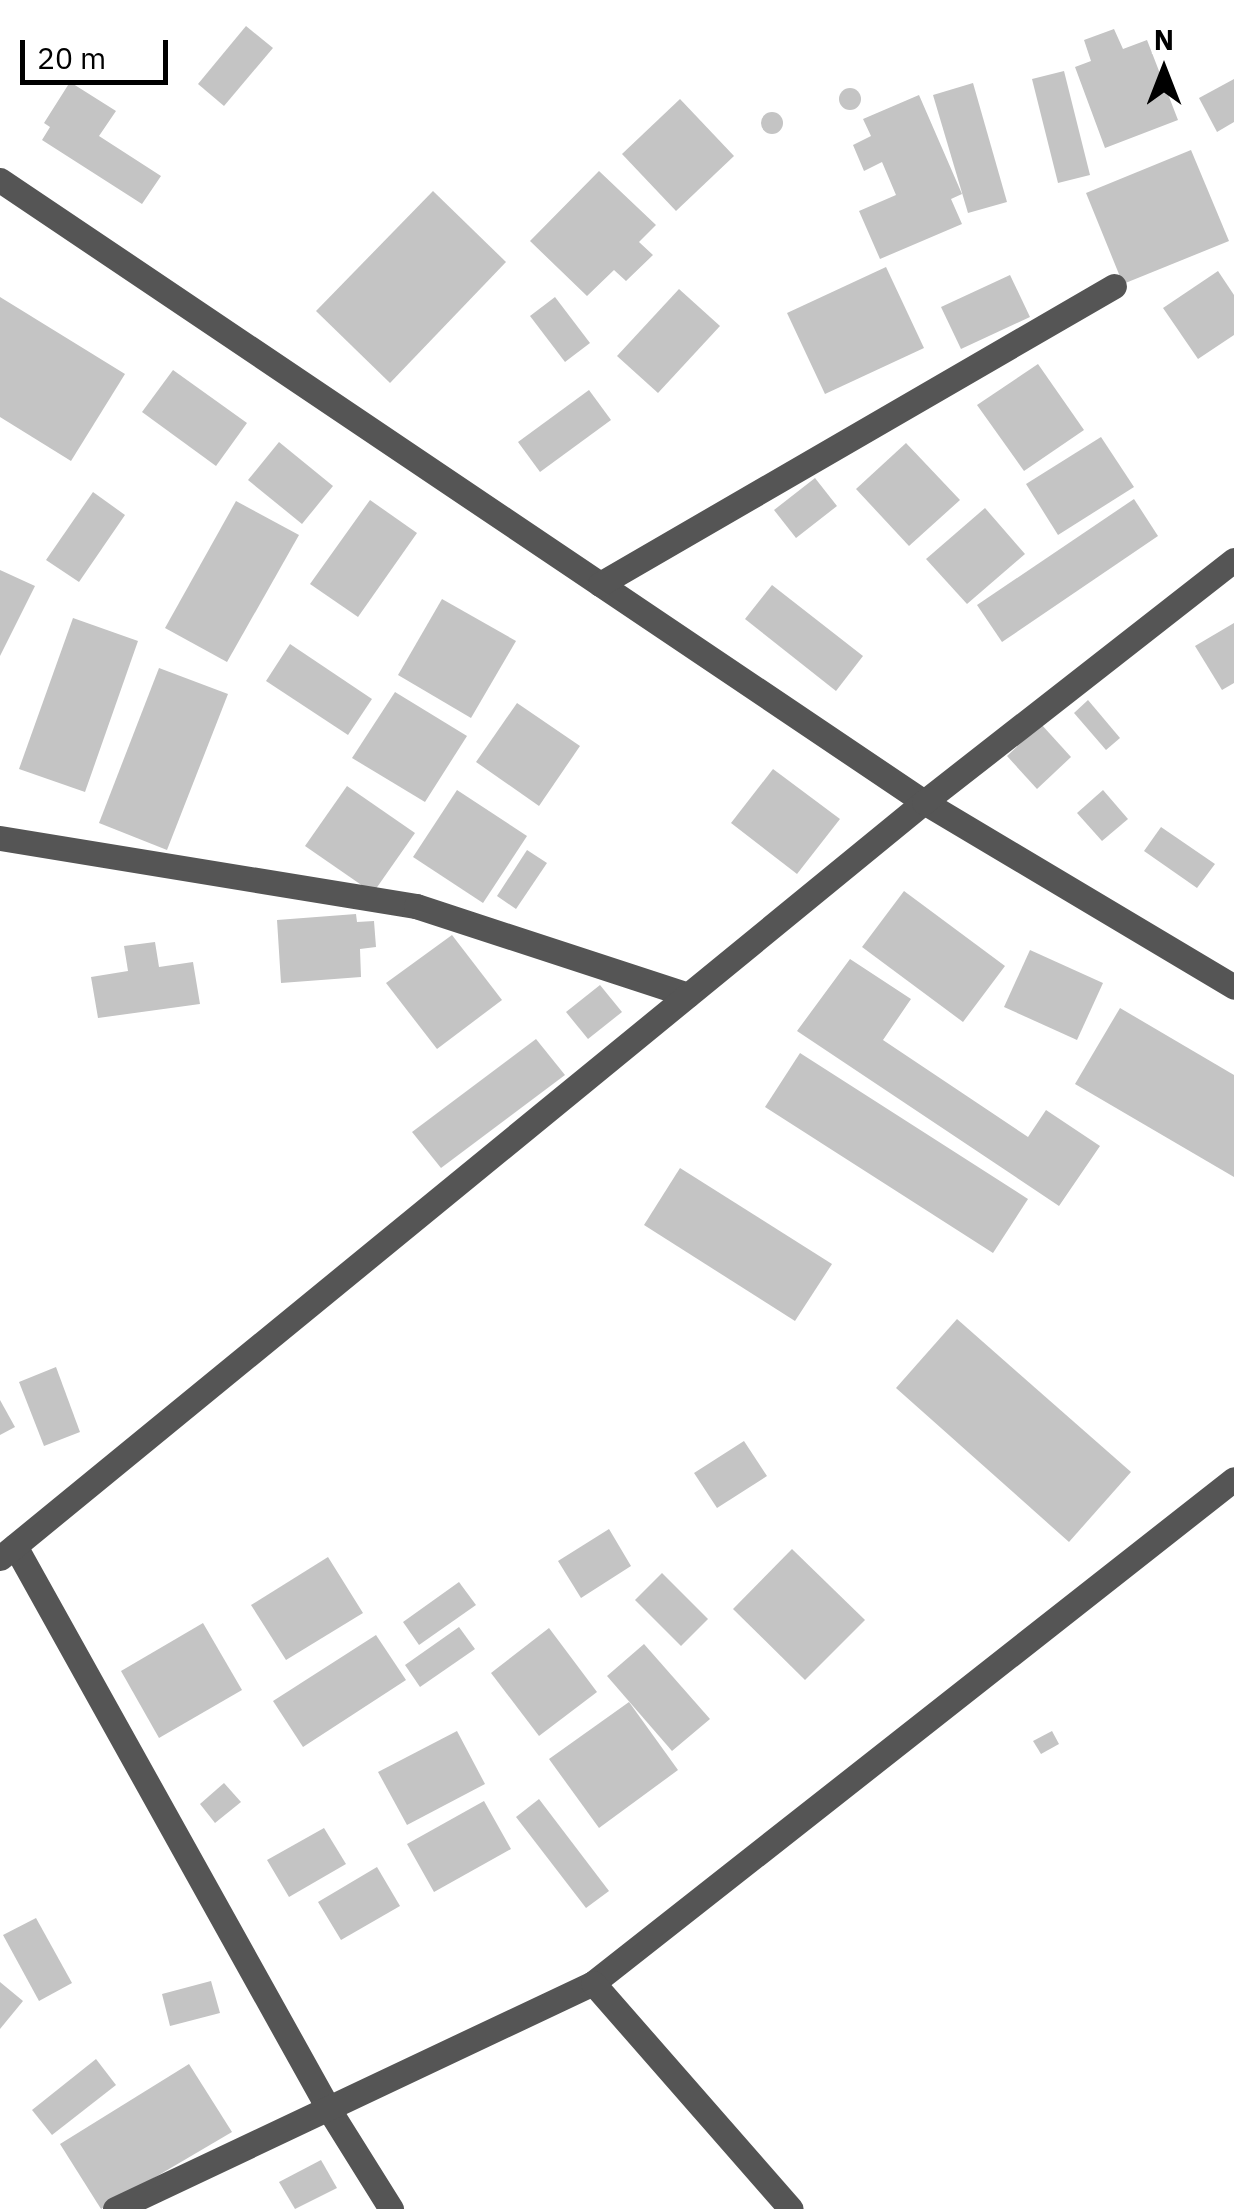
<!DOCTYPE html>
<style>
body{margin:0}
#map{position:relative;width:1234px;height:2209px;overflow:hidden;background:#fff;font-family:"IBM Plex Sans",sans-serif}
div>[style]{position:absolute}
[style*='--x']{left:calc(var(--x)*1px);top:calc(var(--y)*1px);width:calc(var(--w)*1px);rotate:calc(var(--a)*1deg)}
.building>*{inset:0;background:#c4c4c4}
.round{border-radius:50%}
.minor>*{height:25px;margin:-12.5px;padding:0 12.5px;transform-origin:12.5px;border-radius:12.5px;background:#555}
span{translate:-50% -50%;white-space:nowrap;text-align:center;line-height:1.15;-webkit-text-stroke:9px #fff;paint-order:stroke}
.north{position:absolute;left:1114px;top:20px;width:100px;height:100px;-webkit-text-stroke:8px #fff;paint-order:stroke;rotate:0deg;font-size:28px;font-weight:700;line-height:40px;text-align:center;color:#000}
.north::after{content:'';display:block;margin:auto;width:35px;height:45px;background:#000;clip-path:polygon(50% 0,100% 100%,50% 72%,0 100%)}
.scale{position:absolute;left:20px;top:40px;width:148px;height:45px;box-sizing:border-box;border:5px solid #000;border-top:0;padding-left:12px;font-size:30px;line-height:35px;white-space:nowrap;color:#000;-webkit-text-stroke:8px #fff;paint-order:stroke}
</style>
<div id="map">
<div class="building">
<i style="clip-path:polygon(246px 26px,273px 48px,224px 106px,198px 84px)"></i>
<i style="clip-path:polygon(1114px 29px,1123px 49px,1147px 40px,1178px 120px,1105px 148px,1075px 67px,1091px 61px,1084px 40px)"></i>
<i style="clip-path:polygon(1064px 71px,1090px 175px,1058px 183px,1032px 79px)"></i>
<i style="clip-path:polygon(1234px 79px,1234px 122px,1217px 132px,1199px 98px)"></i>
<i style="clip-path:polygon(70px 82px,116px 111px,99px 136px,161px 176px,142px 204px,42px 140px,50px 127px,44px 123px)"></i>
<i style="clip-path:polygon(973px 83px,1007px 202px,968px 213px,933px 95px)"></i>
<i class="round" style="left:839px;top:88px;width:22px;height:22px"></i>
<i style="clip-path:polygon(919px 95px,962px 194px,951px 199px,962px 224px,880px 259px,859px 211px,896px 195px,882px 162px,864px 171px,853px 145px,871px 136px,863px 119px)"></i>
<i style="clip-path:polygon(680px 99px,734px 156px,676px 211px,622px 154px)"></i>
<i class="round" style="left:761px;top:112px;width:22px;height:22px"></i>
<i style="clip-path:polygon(1191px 150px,1229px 241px,1123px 284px,1086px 193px)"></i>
<i style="clip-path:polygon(599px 171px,656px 225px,639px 242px,653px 255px,626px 281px,614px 270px,587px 296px,530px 241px)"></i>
<i style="clip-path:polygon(433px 191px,506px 262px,390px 383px,316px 311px)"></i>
<i style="clip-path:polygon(886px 267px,924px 348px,825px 394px,787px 313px)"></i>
<i style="clip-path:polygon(1218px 271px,1234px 295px,1234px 335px,1198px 359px,1163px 308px)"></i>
<i style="clip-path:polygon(1010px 275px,1030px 317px,961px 349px,941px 307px)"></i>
<i style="clip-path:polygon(679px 289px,720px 326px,658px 393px,617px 356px)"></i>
<i style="clip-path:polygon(0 297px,125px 374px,71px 461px,0 417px)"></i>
<i style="clip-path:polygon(555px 297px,590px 343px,565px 362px,530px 316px)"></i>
<i style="clip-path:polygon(1038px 364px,1084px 430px,1024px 471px,977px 405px)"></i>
<i style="clip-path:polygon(173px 370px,247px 423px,216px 466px,142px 412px)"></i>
<i style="clip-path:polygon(589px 390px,611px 420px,540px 472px,518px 442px)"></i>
<i style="clip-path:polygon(1101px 437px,1134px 487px,1058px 535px,1026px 484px)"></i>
<i style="clip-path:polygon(279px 442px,333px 486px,302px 524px,248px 480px)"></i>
<i style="clip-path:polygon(906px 443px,960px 500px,909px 546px,856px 489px)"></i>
<i style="clip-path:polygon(815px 478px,837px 506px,796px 538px,774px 510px)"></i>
<i style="clip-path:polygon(93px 492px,125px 515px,79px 582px,46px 560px)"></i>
<i style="clip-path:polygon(1134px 499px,1158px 536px,1002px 642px,977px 605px)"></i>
<i style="clip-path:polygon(370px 500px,417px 533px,358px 617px,310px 584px)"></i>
<i style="clip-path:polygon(236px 501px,299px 535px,227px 662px,165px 628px)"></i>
<i style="clip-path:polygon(985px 508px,1025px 554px,967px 604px,926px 559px)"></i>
<i style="clip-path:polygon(0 570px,35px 586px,0 656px)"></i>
<i style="clip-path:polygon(772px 585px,863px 656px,836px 691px,745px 619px)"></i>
<i style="clip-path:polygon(442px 599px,516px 641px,471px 718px,398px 675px)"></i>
<i style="clip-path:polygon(73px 618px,138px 641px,85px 792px,19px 769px)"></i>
<i style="clip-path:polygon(1234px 623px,1234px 683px,1222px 690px,1195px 646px)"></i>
<i style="clip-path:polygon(290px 644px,372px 699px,348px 735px,266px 681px)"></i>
<i style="clip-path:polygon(159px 668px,228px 694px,167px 850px,99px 823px)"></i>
<i style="clip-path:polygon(395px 692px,467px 736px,425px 802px,352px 758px)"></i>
<i style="clip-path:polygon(1088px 700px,1120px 738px,1106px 750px,1074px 713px)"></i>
<i style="clip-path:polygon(517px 703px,580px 746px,539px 806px,476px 762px)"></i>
<i style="clip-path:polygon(1041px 724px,1071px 757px,1037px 789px,1007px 756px)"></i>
<i style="clip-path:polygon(773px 769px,840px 819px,797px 874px,731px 823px)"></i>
<i style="clip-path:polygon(347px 786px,415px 833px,373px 893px,305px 846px)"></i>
<i style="clip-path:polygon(457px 790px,527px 836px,483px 903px,413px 857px)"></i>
<i style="clip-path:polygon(1103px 790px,1128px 819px,1102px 841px,1077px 813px)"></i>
<i style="clip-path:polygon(1161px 827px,1215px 864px,1197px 888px,1144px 851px)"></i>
<i style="clip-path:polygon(527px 850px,547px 863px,516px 909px,497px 896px)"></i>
<i style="clip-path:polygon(904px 891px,1005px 966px,963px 1022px,862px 947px)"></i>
<i style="clip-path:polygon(356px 914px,357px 922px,374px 921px,376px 947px,360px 949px,361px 977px,281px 983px,277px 920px)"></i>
<i style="clip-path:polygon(452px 935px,502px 1000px,437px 1049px,386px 983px)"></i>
<i style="clip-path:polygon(155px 942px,159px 967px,193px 962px,200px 1004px,98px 1018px,91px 977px,128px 971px,124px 946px)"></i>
<i style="clip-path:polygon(1030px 950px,1103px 983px,1077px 1040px,1004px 1007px)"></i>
<i style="clip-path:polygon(850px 959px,911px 999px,883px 1040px,1028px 1137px,1046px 1110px,1100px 1146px,1059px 1206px,797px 1031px)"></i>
<i style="clip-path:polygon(600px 985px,622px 1012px,588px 1039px,566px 1012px)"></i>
<i style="clip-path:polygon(1120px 1008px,1234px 1075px,1234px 1177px,1075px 1084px)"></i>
<i style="clip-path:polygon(536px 1039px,565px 1075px,441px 1168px,412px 1132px)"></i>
<i style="clip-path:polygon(800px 1053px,1028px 1199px,993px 1253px,765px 1107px)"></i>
<i style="clip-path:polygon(680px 1168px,832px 1264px,795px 1321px,644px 1225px)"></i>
<i style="clip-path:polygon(957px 1319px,1131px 1472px,1069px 1542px,896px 1388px)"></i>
<i style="clip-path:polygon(56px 1367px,80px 1432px,44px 1446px,19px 1382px)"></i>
<i style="clip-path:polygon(0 1400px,15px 1427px,0 1435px)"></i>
<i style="clip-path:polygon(744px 1441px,767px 1476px,717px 1508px,694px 1473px)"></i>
<i style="clip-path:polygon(609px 1529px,631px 1566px,581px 1598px,558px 1561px)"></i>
<i style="clip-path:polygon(792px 1549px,865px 1620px,805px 1680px,733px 1609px)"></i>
<i style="clip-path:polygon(328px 1557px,363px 1613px,286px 1660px,251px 1605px)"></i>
<i style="clip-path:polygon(662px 1573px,708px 1619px,681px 1646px,635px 1600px)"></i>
<i style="clip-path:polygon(459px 1582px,476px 1605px,419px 1645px,403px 1622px)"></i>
<i style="clip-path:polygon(203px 1623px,242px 1690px,159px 1738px,121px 1671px)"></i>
<i style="clip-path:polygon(459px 1627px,475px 1649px,420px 1687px,405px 1665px)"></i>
<i style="clip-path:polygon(549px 1628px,597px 1692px,539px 1736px,491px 1673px)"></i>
<i style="clip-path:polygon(376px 1635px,406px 1680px,303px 1747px,273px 1701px)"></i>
<i style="clip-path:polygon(644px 1644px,710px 1719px,672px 1751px,607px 1676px)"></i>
<i style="clip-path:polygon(629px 1702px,678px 1770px,599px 1828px,549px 1759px)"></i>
<i style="clip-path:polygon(457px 1731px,485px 1784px,407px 1825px,378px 1772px)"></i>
<i style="clip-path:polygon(1052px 1731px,1059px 1744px,1041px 1754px,1033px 1741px)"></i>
<i style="clip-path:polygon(224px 1783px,241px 1802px,215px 1823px,200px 1804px)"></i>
<i style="clip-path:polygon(539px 1799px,609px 1891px,586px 1908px,516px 1817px)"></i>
<i style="clip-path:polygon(484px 1801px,511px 1849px,434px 1892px,407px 1844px)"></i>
<i style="clip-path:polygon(324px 1828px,346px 1864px,289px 1897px,267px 1860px)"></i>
<i style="clip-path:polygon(377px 1867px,400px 1906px,341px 1940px,318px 1902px)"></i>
<i style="clip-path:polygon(36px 1918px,72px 1983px,39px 2001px,3px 1935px)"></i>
<i style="clip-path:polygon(211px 1981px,220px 2013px,170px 2026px,162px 1994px)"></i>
<i style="clip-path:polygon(0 1982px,23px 2001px,0 2029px)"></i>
<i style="clip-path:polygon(96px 2059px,116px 2085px,52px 2135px,32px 2110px)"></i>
<i style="clip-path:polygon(189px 2064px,232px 2132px,101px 2209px,60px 2144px)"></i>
<i style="clip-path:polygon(321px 2160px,337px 2188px,295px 2209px,279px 2182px)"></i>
</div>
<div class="minor">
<i style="--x:0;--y:180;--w:1114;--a:33.95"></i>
<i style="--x:924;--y:802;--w:361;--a:30.8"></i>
<i style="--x:600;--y:584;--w:594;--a:-30.1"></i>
<i style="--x:0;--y:838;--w:422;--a:9.3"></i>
<i style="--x:416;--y:906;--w:286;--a:18.1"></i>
<i style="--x:15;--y:1546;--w:643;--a:60.88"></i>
<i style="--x:328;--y:2108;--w:119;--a:58"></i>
<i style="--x:0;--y:1558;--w:1194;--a:-39.29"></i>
<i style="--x:924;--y:802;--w:393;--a:-38"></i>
<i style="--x:593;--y:1983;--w:815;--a:-38.18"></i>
<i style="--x:115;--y:2209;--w:529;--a:-25.3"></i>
<i style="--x:593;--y:1983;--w:300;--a:48.8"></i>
</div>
<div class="north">N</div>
<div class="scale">20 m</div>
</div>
